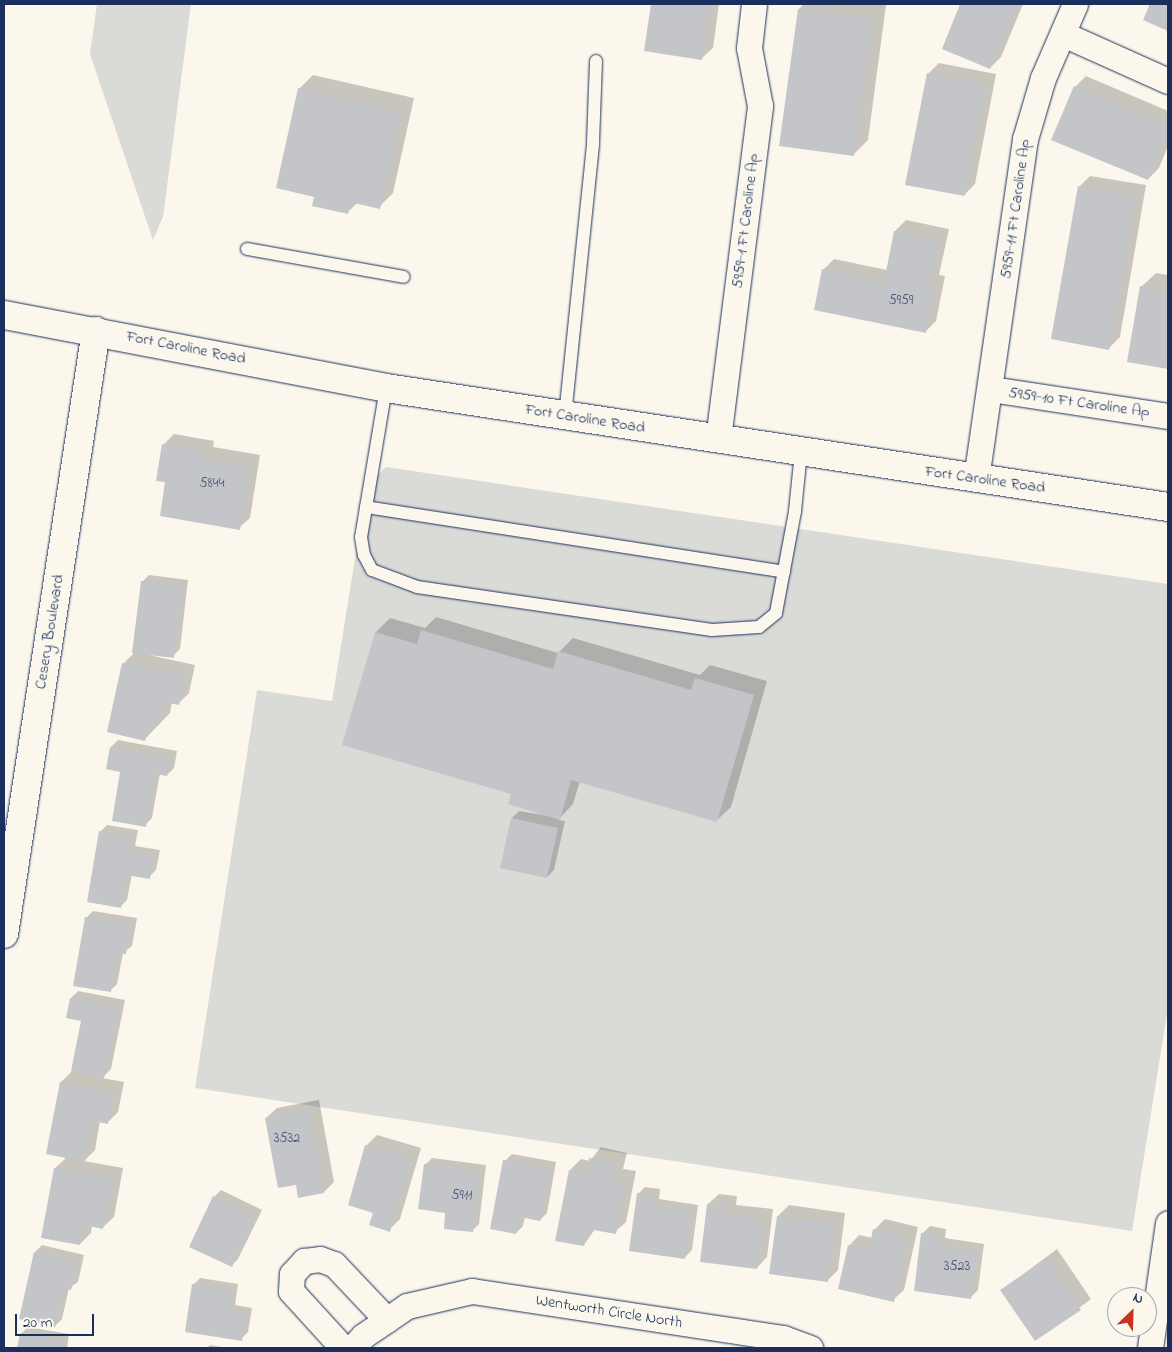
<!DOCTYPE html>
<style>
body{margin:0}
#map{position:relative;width:1172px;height:1352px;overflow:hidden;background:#fbf7ec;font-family:"Indie Flower",sans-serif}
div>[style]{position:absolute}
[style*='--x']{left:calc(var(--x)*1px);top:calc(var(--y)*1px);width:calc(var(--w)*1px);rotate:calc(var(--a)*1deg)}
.green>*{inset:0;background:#dadad7}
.shadow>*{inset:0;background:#0003}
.building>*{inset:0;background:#c3c5c9}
.roads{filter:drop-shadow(0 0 1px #1b2f5e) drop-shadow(0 0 1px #1b2f5e)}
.lane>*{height:12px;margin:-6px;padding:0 6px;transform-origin:6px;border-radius:6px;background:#fbf7ec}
.street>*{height:25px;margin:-12.5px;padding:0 12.5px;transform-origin:12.5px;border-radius:12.5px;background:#fbf7ec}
.secondary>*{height:28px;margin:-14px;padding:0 14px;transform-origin:14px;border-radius:14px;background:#fbf7ec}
span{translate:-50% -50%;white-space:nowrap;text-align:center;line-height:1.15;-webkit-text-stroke:4px #fbf7ec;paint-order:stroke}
.number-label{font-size:14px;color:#455479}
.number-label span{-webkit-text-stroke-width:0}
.street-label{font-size:16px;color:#1b2f5e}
.frame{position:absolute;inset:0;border:5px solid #1b2f5e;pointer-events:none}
.north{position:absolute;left:1107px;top:1287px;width:50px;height:50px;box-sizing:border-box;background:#fbf7ec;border:1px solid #a1a7b3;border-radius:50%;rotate:24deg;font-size:14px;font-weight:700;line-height:20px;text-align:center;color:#1b2f5e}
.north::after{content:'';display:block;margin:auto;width:18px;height:22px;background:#c8321e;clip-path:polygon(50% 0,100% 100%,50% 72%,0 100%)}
.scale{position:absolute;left:15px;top:1314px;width:79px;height:22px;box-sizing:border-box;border:2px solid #1b2f5e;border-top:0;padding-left:6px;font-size:15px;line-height:18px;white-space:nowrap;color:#1b2f5e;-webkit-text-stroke:4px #fbf7ec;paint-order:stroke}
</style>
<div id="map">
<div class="green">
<i style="clip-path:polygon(97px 4px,191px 4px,163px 217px,153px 240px,90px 54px)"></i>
<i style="clip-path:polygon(386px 467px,1168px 584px,1168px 1008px,1132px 1231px,195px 1088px,257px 690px,332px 701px,367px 485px)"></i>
</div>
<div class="shadow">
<i style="clip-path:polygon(652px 4px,719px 4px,713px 48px,702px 58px,646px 50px)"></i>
<i style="clip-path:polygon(804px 4px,886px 5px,868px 140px,854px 154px,799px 9px)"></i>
<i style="clip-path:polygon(962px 4px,1023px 4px,1001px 57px,990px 68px,943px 48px)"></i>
<i style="clip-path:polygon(939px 63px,996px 74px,975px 184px,964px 195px,928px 74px)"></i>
<i style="clip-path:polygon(313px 75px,414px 98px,393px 193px,379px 207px,357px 203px,347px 213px,316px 196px,299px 89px)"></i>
<i style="clip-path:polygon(1086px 76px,1168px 111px,1168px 146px,1159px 168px,1148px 179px,1075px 87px)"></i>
<i style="clip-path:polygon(1090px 176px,1146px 185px,1120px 337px,1109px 348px,1080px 186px)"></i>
<i style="clip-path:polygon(906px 220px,949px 229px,939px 275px,945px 276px,936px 321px,925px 332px,823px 270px,834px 259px,887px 270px,895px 231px)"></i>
<i style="clip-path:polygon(1156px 273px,1168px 275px,1168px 368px,1128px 360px,1141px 287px)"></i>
<i style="clip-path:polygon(174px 434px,214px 441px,213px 447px,260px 455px,250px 518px,239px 528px,167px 481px,163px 445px)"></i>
<i style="clip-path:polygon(149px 575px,188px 580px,180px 649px,173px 656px,149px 655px,195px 665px,189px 693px,179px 703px,172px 702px,170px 713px,145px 739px,109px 731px,124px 663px,134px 653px,142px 582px)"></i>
<i style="clip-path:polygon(436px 617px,558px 653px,573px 638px,700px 675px,710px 665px,767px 681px,731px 807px,716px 821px,580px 781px,573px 804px,558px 820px,565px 821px,554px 870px,547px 877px,501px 867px,512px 818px,519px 811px,555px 817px,513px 793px,343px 744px,376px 632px,390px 618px,425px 628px)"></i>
<i style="clip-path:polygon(118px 740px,177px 751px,174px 768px,167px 775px,160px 773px,152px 818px,145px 825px,111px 747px)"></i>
<i style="clip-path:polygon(107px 825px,138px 830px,135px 846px,160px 850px,156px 870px,149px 877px,132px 874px,127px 900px,120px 907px,100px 832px)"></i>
<i style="clip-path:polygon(93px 911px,137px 918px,132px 946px,123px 953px,117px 984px,110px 991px,86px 918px)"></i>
<i style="clip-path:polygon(78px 991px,125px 1000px,111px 1069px,102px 1078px,124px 1082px,118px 1112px,107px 1123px,100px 1121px,95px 1150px,84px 1161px,123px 1168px,114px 1217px,103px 1227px,92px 1225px,91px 1233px,80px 1244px,42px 1237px,55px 1168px,67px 1157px,61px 1082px,72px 1071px,82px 1020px,71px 998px)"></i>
<i style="clip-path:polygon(319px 1100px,334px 1182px,324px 1192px,297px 1184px,266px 1118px,277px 1108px)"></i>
<i style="clip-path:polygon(377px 1135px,421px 1148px,400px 1219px,389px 1230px,375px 1212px,366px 1146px)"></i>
<i style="clip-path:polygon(601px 1147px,627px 1153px,623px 1169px,636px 1171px,626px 1222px,615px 1232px,595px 1229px,584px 1245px,557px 1240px,570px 1170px,581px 1159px,590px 1161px)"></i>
<i style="clip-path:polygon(512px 1154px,556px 1162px,547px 1213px,540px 1220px,525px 1217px,523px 1226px,516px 1233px,505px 1161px)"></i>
<i style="clip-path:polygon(432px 1158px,486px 1165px,479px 1224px,472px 1231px,447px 1212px,425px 1165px)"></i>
<i style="clip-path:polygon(645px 1187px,660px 1189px,659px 1199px,698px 1205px,692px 1250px,685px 1257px,638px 1194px)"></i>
<i style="clip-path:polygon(221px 1190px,262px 1210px,238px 1259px,231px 1266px,214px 1197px)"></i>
<i style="clip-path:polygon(719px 1194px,737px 1196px,736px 1205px,773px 1209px,767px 1257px,757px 1268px,708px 1204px)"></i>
<i style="clip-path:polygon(789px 1205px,845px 1213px,838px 1270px,827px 1281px,771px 1273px,778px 1216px)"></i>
<i style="clip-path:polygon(885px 1219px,918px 1227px,904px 1290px,893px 1300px,849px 1246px,859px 1235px,873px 1238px,874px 1230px)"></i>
<i style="clip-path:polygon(930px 1226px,946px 1229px,945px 1238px,984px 1244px,978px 1290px,971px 1297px,923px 1233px)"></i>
<i style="clip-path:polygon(42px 1245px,84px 1255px,78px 1282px,69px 1288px,62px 1319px,55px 1326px,35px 1252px)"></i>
<i style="clip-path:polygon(1057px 1249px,1091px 1299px,1036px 1340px,1002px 1290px)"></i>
<i style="clip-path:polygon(200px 1278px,238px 1284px,235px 1305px,252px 1308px,248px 1332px,241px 1339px,193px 1285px)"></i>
<i style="clip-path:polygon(28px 1327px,69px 1334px,67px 1348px,18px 1348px,21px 1334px)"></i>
<i style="clip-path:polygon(210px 1345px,227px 1348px,207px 1348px)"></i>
</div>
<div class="building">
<i style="clip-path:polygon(651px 4px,710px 4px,702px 60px,644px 51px)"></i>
<i style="clip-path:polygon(960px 4px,1018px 4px,990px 69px,942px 49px)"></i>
<i style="clip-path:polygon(1150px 4px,1168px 4px,1168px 31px,1143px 20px)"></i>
<i style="clip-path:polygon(798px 9px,873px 19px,854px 156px,779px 146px)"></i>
<i style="clip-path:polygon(927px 73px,986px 85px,965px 196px,905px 185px)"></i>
<i style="clip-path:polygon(1074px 86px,1168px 126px,1168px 133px,1148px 180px,1051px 140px)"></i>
<i style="clip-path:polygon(298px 88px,401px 112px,380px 209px,350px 202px,348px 214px,312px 206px,314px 197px,276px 188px)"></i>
<i style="clip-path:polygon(1078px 186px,1136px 196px,1109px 350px,1051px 339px)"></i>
<i style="clip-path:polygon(894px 231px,939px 240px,929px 285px,935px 286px,926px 333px,814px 310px,822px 269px,884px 282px)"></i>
<i style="clip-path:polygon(1140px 286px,1168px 292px,1168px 369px,1127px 362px)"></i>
<i style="clip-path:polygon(162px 444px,204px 451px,203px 458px,250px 466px,240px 530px,160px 516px,165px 482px,156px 481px)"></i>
<i style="clip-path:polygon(141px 581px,182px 586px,174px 658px,132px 653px)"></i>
<i style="clip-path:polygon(421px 630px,553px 669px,558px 651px,691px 690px,695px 678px,754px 695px,717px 822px,571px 780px,560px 820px,508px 804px,511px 794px,342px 745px,375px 632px,417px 644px)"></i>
<i style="clip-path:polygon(122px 663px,185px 676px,179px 705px,164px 702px,159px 725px,149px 723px,145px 741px,107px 732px)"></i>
<i style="clip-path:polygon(110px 747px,170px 757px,167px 776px,155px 774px,146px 827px,112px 821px,120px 772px,106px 769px)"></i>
<i style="clip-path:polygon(511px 818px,558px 828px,547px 878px,500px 868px)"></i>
<i style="clip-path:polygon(99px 831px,132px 837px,129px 853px,153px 857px,150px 879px,126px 875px,121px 908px,87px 902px)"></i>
<i style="clip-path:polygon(85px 917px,131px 925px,126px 954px,117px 953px,111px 992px,73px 986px)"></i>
<i style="clip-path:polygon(70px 998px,118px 1007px,104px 1078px,71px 1071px,81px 1021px,66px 1018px)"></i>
<i style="clip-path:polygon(60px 1082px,114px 1093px,108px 1124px,92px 1121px,85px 1162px,46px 1154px)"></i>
<i style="clip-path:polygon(309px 1109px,324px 1193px,298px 1198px,296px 1185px,278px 1188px,265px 1118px)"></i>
<i style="clip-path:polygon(365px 1145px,411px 1159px,390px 1232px,369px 1225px,373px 1213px,348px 1205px)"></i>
<i style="clip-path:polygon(589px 1158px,617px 1163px,613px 1179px,626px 1182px,616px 1234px,588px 1229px,584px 1246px,555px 1241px,569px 1170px,587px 1173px)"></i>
<i style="clip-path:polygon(503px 1160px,550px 1169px,540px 1221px,520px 1217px,516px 1234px,490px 1229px)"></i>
<i style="clip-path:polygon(424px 1164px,480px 1171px,473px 1232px,444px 1229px,445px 1213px,418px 1209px)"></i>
<i style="clip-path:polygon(54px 1168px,113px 1179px,103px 1229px,84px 1225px,80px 1245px,41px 1238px)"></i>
<i style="clip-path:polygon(637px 1193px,654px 1196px,653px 1206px,692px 1211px,685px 1259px,629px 1251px)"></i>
<i style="clip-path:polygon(213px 1196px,255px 1217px,232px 1267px,189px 1247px)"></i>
<i style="clip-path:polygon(707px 1204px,727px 1206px,726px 1215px,763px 1220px,757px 1269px,700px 1262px)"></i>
<i style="clip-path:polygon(777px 1216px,835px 1223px,828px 1282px,769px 1274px)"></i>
<i style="clip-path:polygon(873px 1229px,908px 1237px,894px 1302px,838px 1289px,848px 1245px,869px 1250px)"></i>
<i style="clip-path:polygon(921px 1233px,940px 1235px,938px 1245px,978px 1251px,971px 1299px,914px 1291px)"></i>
<i style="clip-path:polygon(34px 1252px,78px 1262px,71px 1290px,64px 1288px,55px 1327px,19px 1319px)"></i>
<i style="clip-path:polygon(1046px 1259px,1081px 1310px,1035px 1341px,1000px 1290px)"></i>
<i style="clip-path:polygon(192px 1284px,232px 1291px,228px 1312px,246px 1315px,242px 1341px,185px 1332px)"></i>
<i style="clip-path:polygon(20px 1333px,63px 1340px,62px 1348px,17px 1348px)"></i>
</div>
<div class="roads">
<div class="lane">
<i style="--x:247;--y:249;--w:159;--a:10.1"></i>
<i style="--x:386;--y:388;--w:151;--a:99.5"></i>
<i style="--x:361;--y:537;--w:18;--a:81"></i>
<i style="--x:364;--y:555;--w:17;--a:62"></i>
<i style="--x:372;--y:570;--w:48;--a:20.7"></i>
<i style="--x:417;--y:587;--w:298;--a:8.3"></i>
<i style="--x:712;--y:630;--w:47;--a:-3.7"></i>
<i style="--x:759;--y:627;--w:22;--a:-39"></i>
<i style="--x:776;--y:613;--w:104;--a:-79.4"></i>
<i style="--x:795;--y:511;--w:59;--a:-84.2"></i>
<i style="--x:565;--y:416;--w:274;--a:-84.1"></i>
<i style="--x:593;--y:143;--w:82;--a:-87.9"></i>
<i style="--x:366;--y:507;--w:423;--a:8.8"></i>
</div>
<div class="street">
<i style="--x:1063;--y:34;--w:115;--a:24.1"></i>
<i style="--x:991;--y:389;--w:179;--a:8.7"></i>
<i style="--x:718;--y:439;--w:336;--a:-82.8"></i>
<i style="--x:760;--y:106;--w:59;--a:-100.7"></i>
<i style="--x:749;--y:48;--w:44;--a:-83.5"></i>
<i style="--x:976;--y:479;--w:344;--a:-81.8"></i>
<i style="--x:1025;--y:139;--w:64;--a:-73.6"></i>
<i style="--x:1043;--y:78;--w:81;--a:-66.6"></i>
<i style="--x:343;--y:1348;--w:77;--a:-132.4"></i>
<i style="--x:291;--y:1291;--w:17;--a:-87"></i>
<i style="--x:292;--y:1274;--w:18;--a:-47"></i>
<i style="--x:304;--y:1261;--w:16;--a:-7"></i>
<i style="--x:320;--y:1259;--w:15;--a:20"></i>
<i style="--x:334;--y:1264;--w:77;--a:46.6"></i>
<i style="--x:352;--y:1348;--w:16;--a:-47"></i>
<i style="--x:363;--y:1336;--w:53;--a:-34.3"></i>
<i style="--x:407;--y:1306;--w:67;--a:-13"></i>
<i style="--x:472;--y:1291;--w:315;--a:8.6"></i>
<i style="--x:783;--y:1338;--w:29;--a:20"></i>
<i style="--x:1150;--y:1348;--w:126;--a:-81.8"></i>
</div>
<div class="secondary">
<i style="--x:4;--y:315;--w:389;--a:10.8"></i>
<i style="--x:386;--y:388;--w:791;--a:8.65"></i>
<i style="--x:4;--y:934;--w:610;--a:-81.33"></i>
</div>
</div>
<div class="number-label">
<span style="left:901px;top:301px">5959</span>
<span style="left:212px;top:484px">5844</span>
<span style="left:287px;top:1139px">3532</span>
<span style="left:462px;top:1196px">5911</span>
<span style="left:957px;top:1267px">3523</span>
</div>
<div class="street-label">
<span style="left:1016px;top:209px;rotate:-82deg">5959-11 Ft Caroline Ap</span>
<span style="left:746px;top:221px;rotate:-83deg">5959-1 Ft Caroline Ap</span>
<span style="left:186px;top:348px;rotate:11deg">Fort Caroline Road</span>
<span style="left:1079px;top:403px;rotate:8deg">5959-10 Ft Caroline Ap</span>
<span style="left:585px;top:419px;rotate:9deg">Fort Caroline Road</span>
<span style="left:985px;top:480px;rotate:8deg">Fort Caroline Road</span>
<span style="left:50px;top:632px;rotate:-81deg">Cesery Boulevard</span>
<span style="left:609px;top:1312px;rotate:9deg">Wentworth Circle North</span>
</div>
<div class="frame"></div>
<div class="north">N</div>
<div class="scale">20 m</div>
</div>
